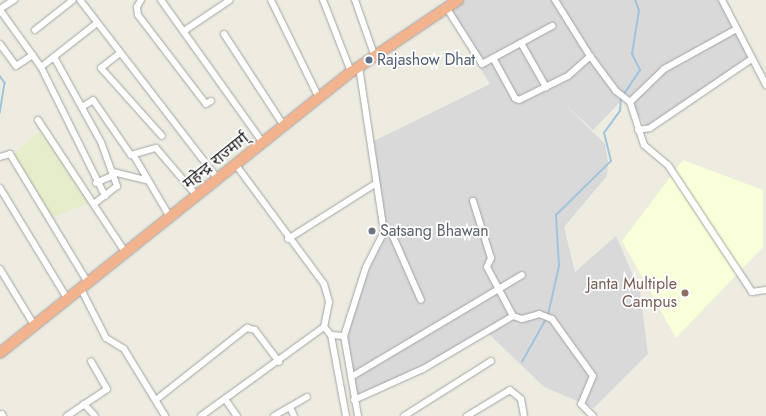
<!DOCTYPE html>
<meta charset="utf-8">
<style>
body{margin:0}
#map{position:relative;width:766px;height:416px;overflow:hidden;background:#eeece1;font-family:Jost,"Noto Sans Devanagari",sans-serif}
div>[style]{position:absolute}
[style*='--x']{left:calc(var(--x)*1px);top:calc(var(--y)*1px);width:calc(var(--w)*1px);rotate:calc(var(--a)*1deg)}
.residential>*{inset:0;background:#dad9d9}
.education>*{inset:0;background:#f8ffd9}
.farmland>*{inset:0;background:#e5edcb}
.stream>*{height:1.5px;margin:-0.75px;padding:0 0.75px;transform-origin:0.75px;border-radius:0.75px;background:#a0c4dc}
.roads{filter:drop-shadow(0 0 1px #a3a3a3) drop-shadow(0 0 1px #a3a3a3)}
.minor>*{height:6px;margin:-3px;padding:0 3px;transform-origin:3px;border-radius:3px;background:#fff}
.trunk>*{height:10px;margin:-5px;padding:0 5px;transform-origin:5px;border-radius:5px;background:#f2b48f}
.dots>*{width:11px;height:11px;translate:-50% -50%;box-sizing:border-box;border:2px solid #fff;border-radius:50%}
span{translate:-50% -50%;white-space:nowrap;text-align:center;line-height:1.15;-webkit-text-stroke:3.5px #fff;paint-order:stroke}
.service-label{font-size:16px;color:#4e5e75}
.left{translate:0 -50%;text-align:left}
.street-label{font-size:16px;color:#1c1c1c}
.worship-label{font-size:16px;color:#5b616d}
.education-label{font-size:16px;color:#785e54}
.right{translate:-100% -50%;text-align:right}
</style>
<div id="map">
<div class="residential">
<i style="clip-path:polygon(463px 0,722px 0,750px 60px,647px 128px,625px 97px,593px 130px,562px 102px,605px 144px,608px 161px,607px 176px,564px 227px,575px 272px,616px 236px,640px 291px,648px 354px,594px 408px,544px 387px,489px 334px,351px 402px,347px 334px,359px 293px,384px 237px,374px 141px,490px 84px,445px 10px)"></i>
</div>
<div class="education">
<i style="clip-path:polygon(683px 160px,763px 190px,763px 247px,676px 338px,622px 241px)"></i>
</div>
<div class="farmland">
<i style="clip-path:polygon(43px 128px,89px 203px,49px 219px,13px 155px)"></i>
</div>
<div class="stream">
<i style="--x:0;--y:76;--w:9;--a:54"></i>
<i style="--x:5;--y:83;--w:30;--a:99"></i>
<i style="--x:624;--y:94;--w:29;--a:-56"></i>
<i style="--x:640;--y:70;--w:18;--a:-117"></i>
<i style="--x:632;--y:54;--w:44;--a:-80.8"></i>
<i style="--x:639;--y:11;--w:12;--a:-110"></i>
<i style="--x:548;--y:315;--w:50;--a:-77.3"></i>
<i style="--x:559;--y:266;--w:51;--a:-93.4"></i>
<i style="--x:556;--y:215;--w:77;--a:-44.5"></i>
<i style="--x:611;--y:161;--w:29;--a:-104"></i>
<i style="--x:604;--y:133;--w:27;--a:-54"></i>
<i style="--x:620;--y:111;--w:14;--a:-86"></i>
<i style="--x:522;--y:362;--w:49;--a:-60.8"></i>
</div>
<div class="roads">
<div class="minor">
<i style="--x:80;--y:0;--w:226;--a:52.4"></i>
<i style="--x:141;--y:0;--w:8;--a:120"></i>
<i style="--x:137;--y:7;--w:8;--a:83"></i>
<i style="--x:138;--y:15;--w:112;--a:52.6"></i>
<i style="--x:206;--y:104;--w:6;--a:-31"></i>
<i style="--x:161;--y:0;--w:176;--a:54.5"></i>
<i style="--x:271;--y:0;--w:109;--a:63.9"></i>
<i style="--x:323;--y:0;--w:77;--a:68.7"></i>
<i style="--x:355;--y:0;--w:60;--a:70.7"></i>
<i style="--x:555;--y:0;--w:66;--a:58"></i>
<i style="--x:590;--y:56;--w:44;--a:53.4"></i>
<i style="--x:616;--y:91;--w:18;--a:38"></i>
<i style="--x:630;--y:102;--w:45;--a:72"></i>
<i style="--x:644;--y:145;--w:31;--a:40"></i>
<i style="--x:668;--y:165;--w:152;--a:56.5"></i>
<i style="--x:752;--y:292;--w:14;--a:-8"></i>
<i style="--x:722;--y:0;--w:96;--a:62.6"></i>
<i style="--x:446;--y:7;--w:67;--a:57.7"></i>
<i style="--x:482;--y:64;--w:80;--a:-28.5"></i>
<i style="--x:0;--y:9;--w:17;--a:-33"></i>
<i style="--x:0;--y:10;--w:70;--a:54.3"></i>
<i style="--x:41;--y:67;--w:144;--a:63.6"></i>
<i style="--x:35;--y:30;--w:48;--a:-38.3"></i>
<i style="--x:184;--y:31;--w:55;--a:-34"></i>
<i style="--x:224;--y:34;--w:110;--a:56.9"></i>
<i style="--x:521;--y:43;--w:51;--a:60.4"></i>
<i style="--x:0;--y:44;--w:27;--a:54"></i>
<i style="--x:16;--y:66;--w:20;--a:-33"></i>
<i style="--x:120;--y:53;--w:24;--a:142"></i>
<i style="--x:101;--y:68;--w:91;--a:48.1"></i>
<i style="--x:54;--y:57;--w:97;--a:61.1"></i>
<i style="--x:101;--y:142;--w:47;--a:70"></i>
<i style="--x:117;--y:186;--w:28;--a:142"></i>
<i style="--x:493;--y:58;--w:46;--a:61.2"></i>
<i style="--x:515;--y:98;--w:4;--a:27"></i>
<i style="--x:519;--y:100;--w:55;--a:-26.1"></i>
<i style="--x:568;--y:76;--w:30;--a:-42"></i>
<i style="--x:41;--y:67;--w:71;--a:-38.2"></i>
<i style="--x:630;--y:102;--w:47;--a:-44.1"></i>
<i style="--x:664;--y:69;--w:81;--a:-28.8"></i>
<i style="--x:82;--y:107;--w:13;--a:-32"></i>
<i style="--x:93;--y:100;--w:67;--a:55.4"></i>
<i style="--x:131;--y:155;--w:26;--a:-16"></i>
<i style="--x:156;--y:148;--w:63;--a:49.5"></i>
<i style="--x:38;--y:120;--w:158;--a:56.6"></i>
<i style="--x:638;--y:130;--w:12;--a:-9"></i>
<i style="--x:650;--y:128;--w:121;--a:-34.2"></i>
<i style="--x:134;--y:156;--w:71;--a:59.5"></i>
<i style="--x:0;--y:157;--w:10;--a:-17"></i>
<i style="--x:10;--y:154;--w:149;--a:58.8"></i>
<i style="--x:236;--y:165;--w:148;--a:53.5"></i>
<i style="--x:324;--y:284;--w:19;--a:74"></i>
<i style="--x:329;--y:302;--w:25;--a:101"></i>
<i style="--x:324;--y:327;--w:11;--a:49"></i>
<i style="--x:331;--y:335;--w:13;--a:4"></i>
<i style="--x:113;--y:172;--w:36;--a:14"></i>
<i style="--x:96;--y:183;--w:20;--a:-24"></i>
<i style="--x:0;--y:188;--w:129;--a:58.7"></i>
<i style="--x:391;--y:232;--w:74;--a:66.2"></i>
<i style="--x:288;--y:239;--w:103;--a:-32.3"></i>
<i style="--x:0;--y:269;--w:66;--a:58.7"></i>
<i style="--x:80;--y:287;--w:57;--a:63"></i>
<i style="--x:106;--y:338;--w:21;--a:31"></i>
<i style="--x:124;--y:349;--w:79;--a:58.5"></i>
<i style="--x:513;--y:316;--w:9;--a:18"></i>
<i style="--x:522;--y:319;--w:18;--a:-16"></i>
<i style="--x:539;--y:314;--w:14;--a:21"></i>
<i style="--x:552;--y:319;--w:70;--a:54.3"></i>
<i style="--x:593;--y:376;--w:30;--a:113"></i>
<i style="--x:581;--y:404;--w:17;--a:45"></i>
<i style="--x:331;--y:335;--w:82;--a:79.5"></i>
<i style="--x:351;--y:377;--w:199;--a:-30.8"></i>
<i style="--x:157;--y:399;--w:115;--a:-38.3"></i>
<i style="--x:247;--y:328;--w:8;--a:14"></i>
<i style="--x:255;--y:330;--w:40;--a:53"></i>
<i style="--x:225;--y:399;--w:21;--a:55"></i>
<i style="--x:354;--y:400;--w:76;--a:-24.2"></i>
<i style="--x:423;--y:369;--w:104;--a:-30.5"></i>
<i style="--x:513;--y:316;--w:55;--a:-118"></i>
<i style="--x:487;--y:267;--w:10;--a:-66"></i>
<i style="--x:491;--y:258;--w:60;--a:-107.5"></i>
<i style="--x:84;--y:404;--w:16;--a:47"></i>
<i style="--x:290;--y:407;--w:10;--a:66"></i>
<i style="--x:2;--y:414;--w:2;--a:63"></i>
<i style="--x:67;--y:416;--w:48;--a:-34"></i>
<i style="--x:107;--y:389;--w:32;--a:-120"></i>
<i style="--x:201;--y:416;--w:152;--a:-35.9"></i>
<i style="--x:274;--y:416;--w:38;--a:-30"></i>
<i style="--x:358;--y:416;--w:81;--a:-99.9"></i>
<i style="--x:344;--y:336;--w:72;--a:-72.3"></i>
<i style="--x:366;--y:267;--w:39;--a:-63"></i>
<i style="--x:384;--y:232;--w:167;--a:-98.6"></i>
<i style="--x:404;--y:416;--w:103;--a:-32.3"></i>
<i style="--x:467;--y:416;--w:50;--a:-31.2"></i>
<i style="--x:510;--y:390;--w:14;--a:39"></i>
<i style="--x:521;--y:399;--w:17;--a:80"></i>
</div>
<div class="trunk">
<i style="--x:0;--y:353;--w:450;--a:-38.7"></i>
<i style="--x:351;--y:72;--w:129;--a:-33.9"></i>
</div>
</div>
<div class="dots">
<i style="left:369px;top:60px;background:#5c6f8a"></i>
<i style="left:372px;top:231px;background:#6b7280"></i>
<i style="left:685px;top:293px;background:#8d6e63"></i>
</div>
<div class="service-label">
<span class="left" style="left:377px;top:60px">Rajashow Dhat</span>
</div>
<div class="street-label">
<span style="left:216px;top:161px;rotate:-39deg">महेन्द्र राज्मार्ग्</span>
</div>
<div class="worship-label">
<span class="left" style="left:380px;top:231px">Satsang Bhawan</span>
</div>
<div class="education-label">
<span class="right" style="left:677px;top:293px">Janta Multiple<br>Campus</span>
</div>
</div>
